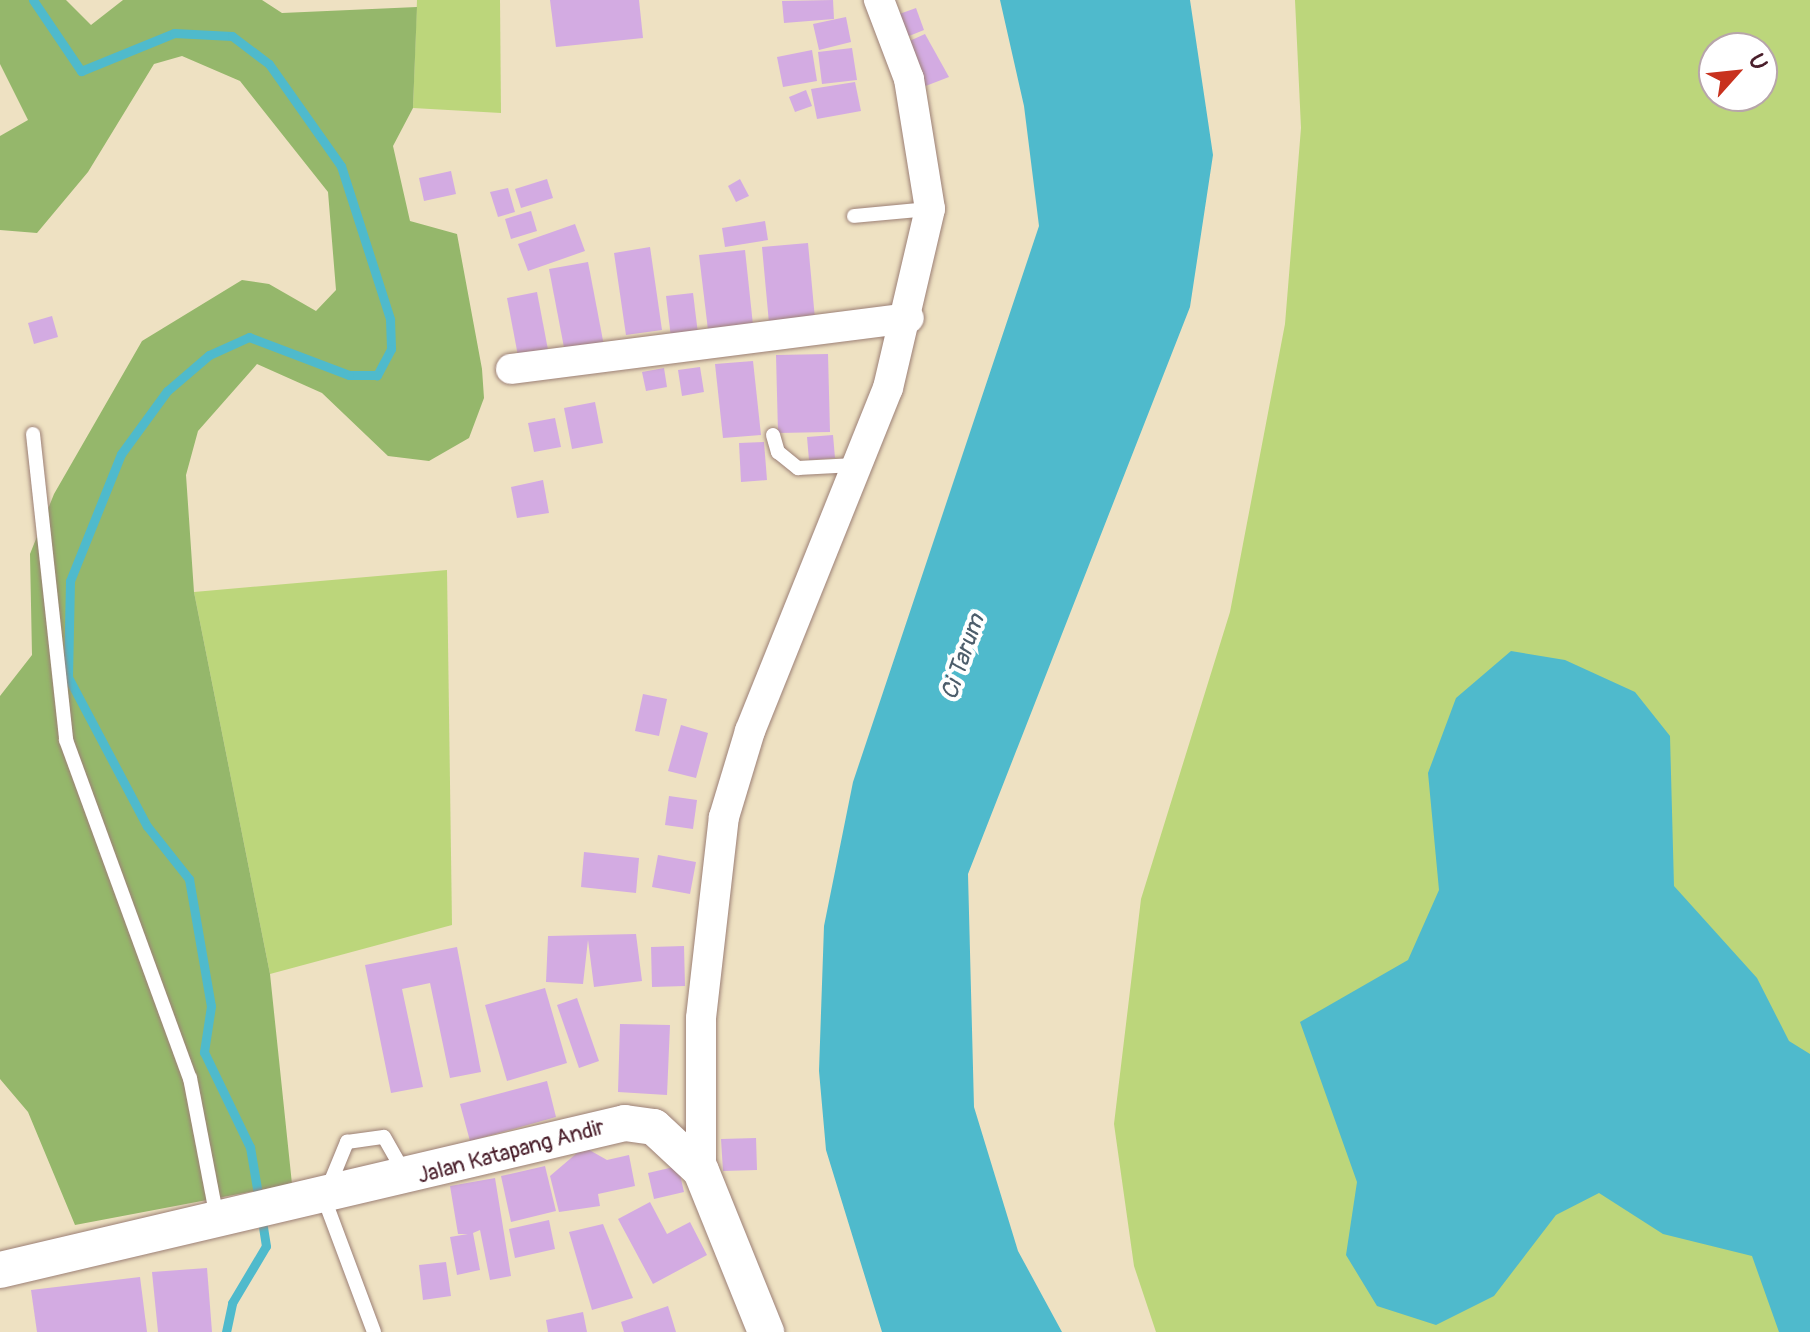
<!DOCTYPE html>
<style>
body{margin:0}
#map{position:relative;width:1810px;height:1332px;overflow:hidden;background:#eee1c2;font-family:Pangolin,sans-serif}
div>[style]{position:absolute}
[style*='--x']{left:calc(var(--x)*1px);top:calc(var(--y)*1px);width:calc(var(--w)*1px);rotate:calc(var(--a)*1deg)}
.green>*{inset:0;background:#bcd67b}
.forest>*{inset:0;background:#95b76b}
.water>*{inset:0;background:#4fbacc}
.stream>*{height:9px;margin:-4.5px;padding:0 4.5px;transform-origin:4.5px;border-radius:4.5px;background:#4fbacc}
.building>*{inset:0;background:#d3abe2}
.roads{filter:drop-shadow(0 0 2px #9c8076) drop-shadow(0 0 2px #9c8076)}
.service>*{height:14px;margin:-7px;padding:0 7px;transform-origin:7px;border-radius:7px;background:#fff}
.minor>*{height:30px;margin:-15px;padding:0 15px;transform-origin:15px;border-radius:15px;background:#fff}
.tertiary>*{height:36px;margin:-18px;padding:0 18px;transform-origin:18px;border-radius:18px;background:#fff}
span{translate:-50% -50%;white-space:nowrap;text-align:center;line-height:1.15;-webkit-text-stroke:8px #fff;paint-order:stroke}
.street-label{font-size:22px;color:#4a1f2b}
.water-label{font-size:24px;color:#4c5d6b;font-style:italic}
.north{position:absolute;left:1698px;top:32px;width:80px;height:80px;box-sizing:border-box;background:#fff;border:2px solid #b7a5aa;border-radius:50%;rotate:63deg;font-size:22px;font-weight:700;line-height:32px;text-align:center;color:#4a1f2b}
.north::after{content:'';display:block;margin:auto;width:28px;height:36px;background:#c8321e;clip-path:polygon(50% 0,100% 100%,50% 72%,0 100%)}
</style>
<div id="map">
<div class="green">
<i style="clip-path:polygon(417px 0,500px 0,501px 113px,413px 108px)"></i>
<i style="clip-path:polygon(evenodd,1295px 0,1810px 0,1810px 1332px,1156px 1332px,1134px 1266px,1114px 1124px,1141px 899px,1230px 612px,1285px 324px,1301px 128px,1295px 0,1714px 48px,1762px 48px,1762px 96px,1714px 96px,1714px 48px)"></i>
<i style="clip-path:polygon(447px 570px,452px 925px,270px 974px,194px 592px)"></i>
</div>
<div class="forest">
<i style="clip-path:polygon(0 0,66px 0,91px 25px,123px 0,262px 0,282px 13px,417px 7px,413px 108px,393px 146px,410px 221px,457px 234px,482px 369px,484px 398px,469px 438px,429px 461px,388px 456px,322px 393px,257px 364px,198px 431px,186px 475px,194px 592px,270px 974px,292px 1184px,75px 1225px,28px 1112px,0 1079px,0 696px,32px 655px,30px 554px,54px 494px,142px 341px,242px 280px,269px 284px,316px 311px,336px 290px,328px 192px,240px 81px,182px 56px,154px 64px,88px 172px,37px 233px,0 230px,0 136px,28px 120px,0 64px)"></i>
</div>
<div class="water">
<i style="clip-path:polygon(1000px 0,1190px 0,1213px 155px,1190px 307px,968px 874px,974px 1107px,1018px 1251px,1062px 1332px,882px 1332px,826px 1150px,819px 1071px,824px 926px,853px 782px,1039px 226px,1024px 106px)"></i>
<i style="clip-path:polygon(1511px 651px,1565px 660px,1635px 692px,1670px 736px,1674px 886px,1757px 978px,1789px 1041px,1810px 1054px,1810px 1332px,1779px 1332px,1752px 1256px,1663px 1234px,1599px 1193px,1556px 1215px,1494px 1296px,1436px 1325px,1377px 1306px,1346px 1255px,1357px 1182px,1300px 1022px,1408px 960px,1439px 890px,1428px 773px,1456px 698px)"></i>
</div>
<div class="stream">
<i style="--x:33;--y:0;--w:86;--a:55.9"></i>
<i style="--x:81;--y:71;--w:100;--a:-22.2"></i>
<i style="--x:174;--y:33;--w:58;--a:3"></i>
<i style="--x:232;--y:36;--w:46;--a:37.1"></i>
<i style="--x:269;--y:64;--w:125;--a:54.8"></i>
<i style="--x:341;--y:166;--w:161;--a:72.2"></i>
<i style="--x:390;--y:319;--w:30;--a:88"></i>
<i style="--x:391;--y:349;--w:30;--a:118"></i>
<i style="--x:377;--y:375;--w:28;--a:180"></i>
<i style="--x:349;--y:375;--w:107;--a:-159.2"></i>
<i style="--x:249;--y:337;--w:44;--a:155.8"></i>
<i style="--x:209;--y:355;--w:55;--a:139.4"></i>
<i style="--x:167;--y:391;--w:78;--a:126.1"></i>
<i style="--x:121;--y:454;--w:137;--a:111.9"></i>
<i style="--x:70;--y:581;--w:96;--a:91.2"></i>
<i style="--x:68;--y:677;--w:169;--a:62.1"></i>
<i style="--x:147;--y:826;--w:68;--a:51.6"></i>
<i style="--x:189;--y:879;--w:129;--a:80.2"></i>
<i style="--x:211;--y:1006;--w:47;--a:98.7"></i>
<i style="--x:204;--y:1052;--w:106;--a:64.2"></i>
<i style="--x:250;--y:1147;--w:54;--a:80.4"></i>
<i style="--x:226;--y:1332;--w:30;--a:-78"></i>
<i style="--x:232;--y:1303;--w:66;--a:-59.2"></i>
<i style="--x:266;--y:1246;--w:32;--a:-99"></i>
</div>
<div class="building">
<i style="clip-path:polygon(550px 0,639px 0,643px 38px,556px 47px)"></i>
<i style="clip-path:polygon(833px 0,834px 19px,784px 23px,782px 1px)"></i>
<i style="clip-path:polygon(916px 8px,924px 30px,899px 40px,891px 17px)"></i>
<i style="clip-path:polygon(846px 17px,851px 42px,819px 50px,813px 24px)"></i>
<i style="clip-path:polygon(925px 34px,949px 77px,923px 87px,905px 43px)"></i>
<i style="clip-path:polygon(852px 48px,857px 80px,822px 84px,818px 52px)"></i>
<i style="clip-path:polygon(812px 50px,817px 81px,783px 87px,777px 57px)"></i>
<i style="clip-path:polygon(855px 82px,861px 111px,817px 119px,811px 89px)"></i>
<i style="clip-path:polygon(806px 90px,812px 106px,795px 112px,789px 97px)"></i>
<i style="clip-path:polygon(451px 171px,456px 194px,424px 201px,419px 178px)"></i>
<i style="clip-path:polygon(547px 179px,553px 198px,521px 208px,515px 189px)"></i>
<i style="clip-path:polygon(740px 179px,749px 196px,736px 202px,728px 186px)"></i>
<i style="clip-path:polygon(508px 188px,515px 212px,498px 217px,490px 192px)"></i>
<i style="clip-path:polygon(531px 211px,537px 231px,511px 239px,505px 219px)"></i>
<i style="clip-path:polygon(765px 221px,768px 240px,725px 247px,722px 228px)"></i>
<i style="clip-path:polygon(575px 224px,585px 251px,528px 271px,518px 244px)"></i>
<i style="clip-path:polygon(808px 243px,815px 319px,769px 323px,762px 247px)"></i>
<i style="clip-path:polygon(650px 247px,662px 330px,626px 335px,614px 253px)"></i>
<i style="clip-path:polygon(745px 250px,753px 325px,708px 330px,699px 255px)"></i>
<i style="clip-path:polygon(588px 262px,605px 351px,566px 358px,549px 269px)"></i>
<i style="clip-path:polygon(537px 292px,549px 355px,519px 361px,507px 298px)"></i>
<i style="clip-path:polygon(693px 293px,699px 342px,672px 346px,666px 296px)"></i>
<i style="clip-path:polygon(52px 316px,58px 337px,34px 344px,28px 323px)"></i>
<i style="clip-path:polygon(828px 354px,830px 432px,778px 433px,776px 355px)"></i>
<i style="clip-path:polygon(753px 361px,761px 435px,723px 438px,715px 364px)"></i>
<i style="clip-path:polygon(700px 367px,704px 392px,682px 396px,678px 370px)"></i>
<i style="clip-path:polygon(664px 368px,667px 387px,646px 391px,642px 372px)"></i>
<i style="clip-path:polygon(595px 402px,603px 443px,572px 449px,564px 408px)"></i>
<i style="clip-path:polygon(555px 418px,561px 447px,534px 452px,528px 423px)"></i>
<i style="clip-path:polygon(833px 435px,835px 458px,809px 460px,807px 437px)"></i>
<i style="clip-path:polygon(764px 442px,767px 480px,741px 482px,739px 443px)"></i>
<i style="clip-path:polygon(543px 480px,549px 513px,517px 518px,511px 487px)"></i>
<i style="clip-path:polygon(643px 694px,667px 699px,659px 736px,635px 731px)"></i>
<i style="clip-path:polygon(681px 725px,708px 733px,696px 778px,668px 771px)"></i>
<i style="clip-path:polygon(669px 796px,697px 800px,693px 829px,665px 825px)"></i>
<i style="clip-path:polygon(584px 852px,639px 858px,636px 893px,581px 887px)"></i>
<i style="clip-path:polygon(658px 855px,696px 862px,690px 894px,652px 887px)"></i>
<i style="clip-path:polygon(636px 934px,642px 981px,594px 987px,588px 940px,583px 984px,546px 982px,548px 936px)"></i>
<i style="clip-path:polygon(684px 946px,685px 986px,652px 987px,651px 947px)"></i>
<i style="clip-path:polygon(457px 947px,481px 1072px,450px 1078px,430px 983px,402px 989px,423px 1087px,391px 1093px,365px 965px)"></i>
<i style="clip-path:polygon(545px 988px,567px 1063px,507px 1081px,485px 1005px)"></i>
<i style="clip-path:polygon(577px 998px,599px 1061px,579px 1068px,557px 1005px)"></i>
<i style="clip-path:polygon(620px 1024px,670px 1025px,667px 1095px,618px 1092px)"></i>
<i style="clip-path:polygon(547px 1081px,556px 1117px,470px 1141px,460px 1104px)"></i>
<i style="clip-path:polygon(756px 1138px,757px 1170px,723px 1171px,721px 1139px)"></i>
<i style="clip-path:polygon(584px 1147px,607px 1160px,629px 1155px,635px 1186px,598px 1194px,600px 1206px,559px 1212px,550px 1176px)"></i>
<i style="clip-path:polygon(545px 1166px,556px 1211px,511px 1222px,501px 1176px)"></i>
<i style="clip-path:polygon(678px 1166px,684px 1192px,654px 1199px,648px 1173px)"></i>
<i style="clip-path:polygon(495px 1178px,511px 1276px,490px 1280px,480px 1230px,473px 1233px,480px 1270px,457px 1275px,450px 1237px,468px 1234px,458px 1234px,450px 1186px)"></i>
<i style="clip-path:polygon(650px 1202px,667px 1234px,690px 1222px,707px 1255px,653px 1284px,618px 1219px)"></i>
<i style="clip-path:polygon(549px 1220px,555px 1249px,515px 1258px,509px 1229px)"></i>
<i style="clip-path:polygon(603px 1224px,633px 1298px,592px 1310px,569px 1232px)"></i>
<i style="clip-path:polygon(446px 1262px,451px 1296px,423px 1300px,419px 1265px)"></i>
<i style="clip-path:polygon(207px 1268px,212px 1332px,158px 1332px,152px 1272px)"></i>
<i style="clip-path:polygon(140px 1277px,147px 1332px,37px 1332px,31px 1290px)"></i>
<i style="clip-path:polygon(668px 1306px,676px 1332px,624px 1332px,621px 1322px)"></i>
<i style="clip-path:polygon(583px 1312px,587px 1332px,548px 1332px,546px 1320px)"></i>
</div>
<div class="roads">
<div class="service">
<i style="--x:854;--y:216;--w:76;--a:-5.3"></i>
<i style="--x:33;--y:434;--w:308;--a:83.8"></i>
<i style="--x:66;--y:740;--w:360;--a:69.9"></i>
<i style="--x:190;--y:1078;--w:143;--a:79.1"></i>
<i style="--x:773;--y:435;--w:18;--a:74"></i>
<i style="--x:778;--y:452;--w:26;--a:39"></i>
<i style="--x:798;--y:468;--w:57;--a:-3"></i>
<i style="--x:374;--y:1332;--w:143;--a:-110.5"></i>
<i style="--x:324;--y:1198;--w:61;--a:-67.7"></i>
<i style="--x:347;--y:1142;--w:37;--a:-8"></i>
<i style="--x:384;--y:1137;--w:43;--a:60.4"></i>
</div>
<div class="minor">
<i style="--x:511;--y:369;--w:401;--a:-7.3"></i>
<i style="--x:701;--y:1171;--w:153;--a:-90"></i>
<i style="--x:701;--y:1018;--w:202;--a:-83.5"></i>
<i style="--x:724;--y:817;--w:90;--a:-73.2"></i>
<i style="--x:750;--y:731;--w:370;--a:-68.1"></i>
<i style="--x:888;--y:388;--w:184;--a:-76.8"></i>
<i style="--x:930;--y:209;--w:132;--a:-99.2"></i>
<i style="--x:909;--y:79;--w:85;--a:-110.8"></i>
</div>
<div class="tertiary">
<i style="--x:0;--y:1270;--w:642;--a:-13.24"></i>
<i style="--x:625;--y:1123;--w:29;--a:8"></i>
<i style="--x:654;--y:1127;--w:64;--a:43.1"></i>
<i style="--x:701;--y:1171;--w:174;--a:68"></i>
</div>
</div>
<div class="street-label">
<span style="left:511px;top:1152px;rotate:-15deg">Jalan Katapang Andir</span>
</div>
<div class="water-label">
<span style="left:963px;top:657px;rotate:-71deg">Ci Tarum</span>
</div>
<div class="north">U</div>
</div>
